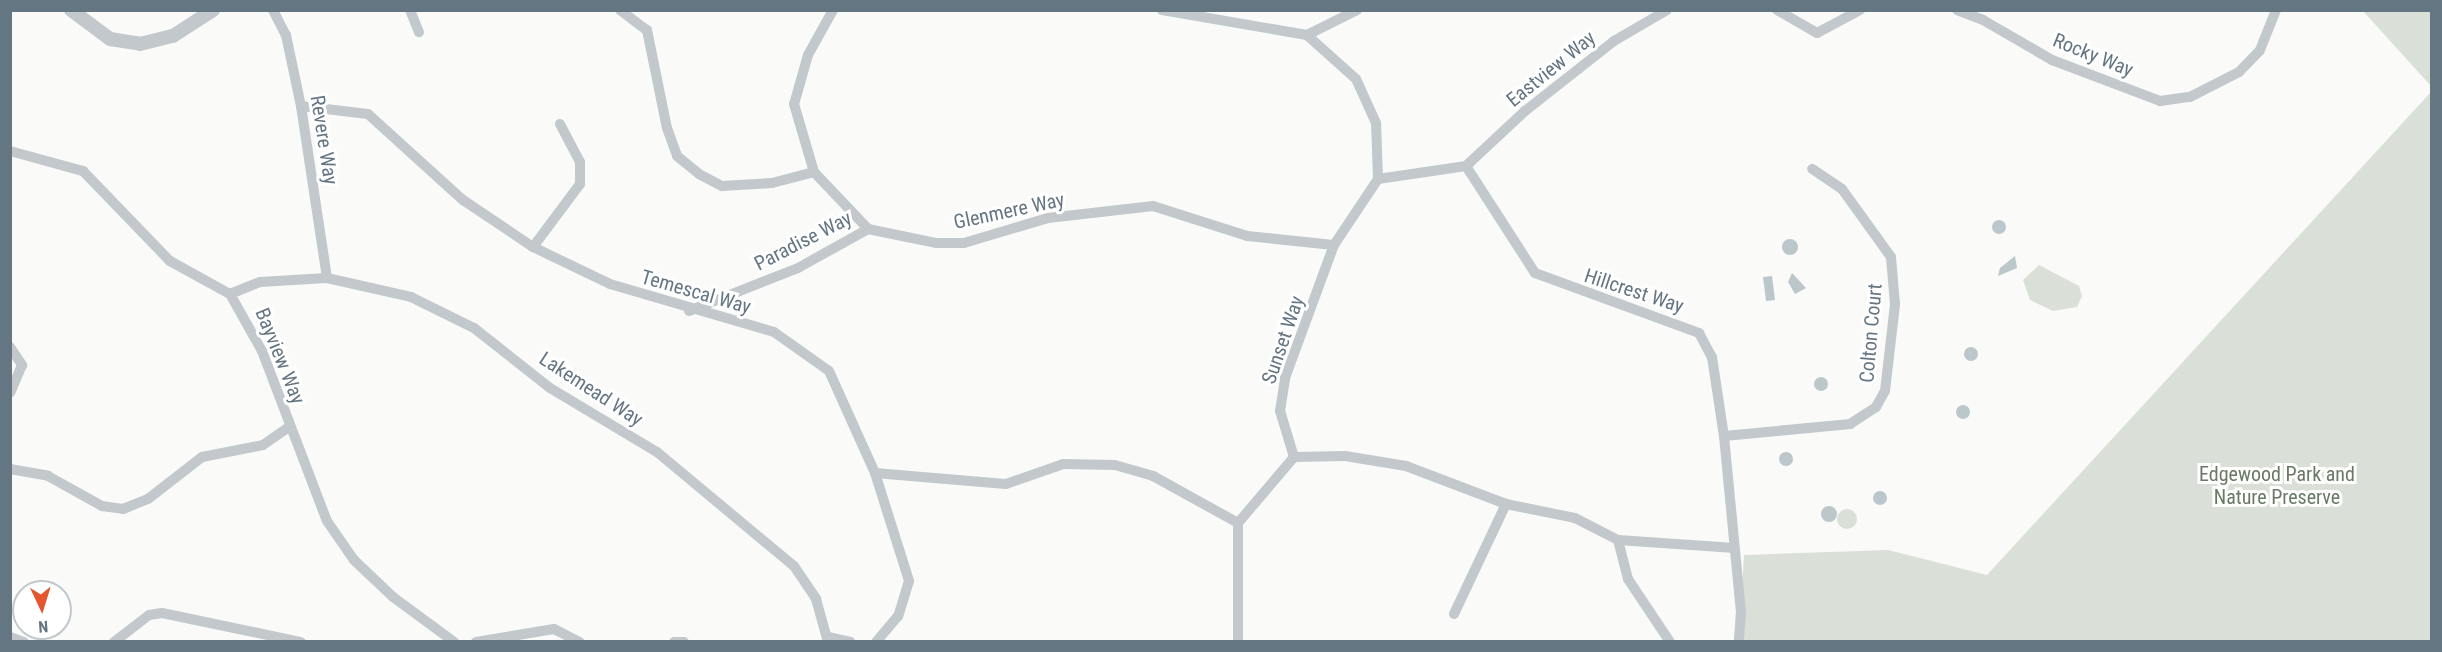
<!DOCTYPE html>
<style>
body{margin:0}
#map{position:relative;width:2442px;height:652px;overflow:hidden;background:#fafaf8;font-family:"Roboto Condensed",sans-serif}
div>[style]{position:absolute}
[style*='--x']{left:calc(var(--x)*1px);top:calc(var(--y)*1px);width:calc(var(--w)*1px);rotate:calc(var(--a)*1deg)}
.green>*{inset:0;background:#dadfd7}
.round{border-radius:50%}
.water>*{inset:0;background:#bbc7cb}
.minor>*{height:10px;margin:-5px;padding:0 5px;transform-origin:5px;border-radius:5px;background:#c3c8cc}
.tertiary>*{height:14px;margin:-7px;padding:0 7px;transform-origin:7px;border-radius:7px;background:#c3c8cc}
span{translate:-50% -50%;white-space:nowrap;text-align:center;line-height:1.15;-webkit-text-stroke:6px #fff;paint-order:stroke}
.street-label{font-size:20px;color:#657683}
.park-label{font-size:20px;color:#687a64}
.frame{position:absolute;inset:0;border:12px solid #657683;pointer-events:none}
.north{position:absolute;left:12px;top:580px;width:60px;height:60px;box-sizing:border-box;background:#fff;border:2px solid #c1c8cd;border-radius:50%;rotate:176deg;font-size:16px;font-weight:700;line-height:24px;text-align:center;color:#657683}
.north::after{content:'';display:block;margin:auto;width:21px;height:27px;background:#e4572e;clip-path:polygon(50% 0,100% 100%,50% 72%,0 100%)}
</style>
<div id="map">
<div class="green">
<i style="clip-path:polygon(2363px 11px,2431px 11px,2431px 86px)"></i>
<i style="clip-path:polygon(2431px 92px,2431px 641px,1739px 642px,1744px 555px,1888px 550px,1987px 575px)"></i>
<i style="clip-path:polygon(2039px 265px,2079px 286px,2082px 296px,2077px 307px,2053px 311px,2030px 300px,2023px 280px)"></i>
<i class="round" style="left:1837px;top:509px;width:20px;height:20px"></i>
</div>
<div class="water">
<i class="round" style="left:1992px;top:220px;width:14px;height:14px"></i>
<i class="round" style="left:1782px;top:239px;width:16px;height:16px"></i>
<i style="clip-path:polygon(2015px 256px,2017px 268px,1998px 276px,2000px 268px)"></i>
<i style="clip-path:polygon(1792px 273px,1806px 288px,1795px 294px,1788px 282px)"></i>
<i style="clip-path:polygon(1772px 276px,1775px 300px,1766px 301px,1763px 277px)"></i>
<i class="round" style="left:1964px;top:347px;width:14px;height:14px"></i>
<i class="round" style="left:1814px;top:377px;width:14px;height:14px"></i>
<i class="round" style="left:1956px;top:405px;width:14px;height:14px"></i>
<i class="round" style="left:1779px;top:452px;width:14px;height:14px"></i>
<i class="round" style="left:1873px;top:491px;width:14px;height:14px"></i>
<i class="round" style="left:1821px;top:506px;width:16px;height:16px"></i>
</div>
<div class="minor">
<i style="--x:273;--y:10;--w:28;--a:63"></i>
<i style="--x:286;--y:35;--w:73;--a:78.1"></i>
<i style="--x:301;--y:106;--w:174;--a:81.4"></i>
<i style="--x:410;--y:10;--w:24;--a:68"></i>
<i style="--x:620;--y:10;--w:34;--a:37"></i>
<i style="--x:647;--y:30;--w:100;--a:78.5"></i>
<i style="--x:667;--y:128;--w:30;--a:70"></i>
<i style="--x:677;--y:156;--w:28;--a:39"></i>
<i style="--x:699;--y:174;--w:26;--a:28"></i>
<i style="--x:722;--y:186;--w:50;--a:-3.4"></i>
<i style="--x:772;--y:183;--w:43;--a:-14.7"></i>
<i style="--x:833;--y:10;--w:51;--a:119.1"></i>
<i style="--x:808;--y:55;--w:51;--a:105.9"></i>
<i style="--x:794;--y:104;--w:71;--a:73.6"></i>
<i style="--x:814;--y:172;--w:79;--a:46.5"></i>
<i style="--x:1162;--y:10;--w:147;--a:9.8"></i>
<i style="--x:1307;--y:35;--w:56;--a:-26.6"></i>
<i style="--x:1777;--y:10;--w:46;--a:29.9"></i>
<i style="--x:1817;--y:33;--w:49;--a:-28.1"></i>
<i style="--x:1957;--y:10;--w:28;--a:21"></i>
<i style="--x:1983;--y:20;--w:80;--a:30.1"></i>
<i style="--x:2052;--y:60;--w:116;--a:20.8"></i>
<i style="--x:2160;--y:101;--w:30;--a:-8"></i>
<i style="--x:2190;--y:97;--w:55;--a:-27"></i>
<i style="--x:2239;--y:72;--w:30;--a:-46"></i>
<i style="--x:2260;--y:50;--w:43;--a:-68.2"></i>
<i style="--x:301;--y:106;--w:67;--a:6.8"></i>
<i style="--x:368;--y:114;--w:128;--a:42.2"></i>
<i style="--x:463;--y:200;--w:84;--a:33.9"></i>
<i style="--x:533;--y:247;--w:85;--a:25.7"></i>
<i style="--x:610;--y:284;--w:171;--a:16.3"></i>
<i style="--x:774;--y:332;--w:67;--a:35.3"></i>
<i style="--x:829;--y:371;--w:112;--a:65.7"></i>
<i style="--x:875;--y:473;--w:113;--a:72.5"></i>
<i style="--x:909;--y:581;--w:37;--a:107"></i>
<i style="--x:898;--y:616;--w:34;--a:130"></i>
<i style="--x:10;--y:151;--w:76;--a:15.3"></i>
<i style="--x:83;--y:171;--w:125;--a:46"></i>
<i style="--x:170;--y:261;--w:68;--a:28.8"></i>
<i style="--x:230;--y:294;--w:65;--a:60.7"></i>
<i style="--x:262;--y:351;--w:182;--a:69.1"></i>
<i style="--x:327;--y:521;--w:47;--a:55.3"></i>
<i style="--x:354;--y:560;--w:54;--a:43.5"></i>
<i style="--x:393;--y:597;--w:76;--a:36.4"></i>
<i style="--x:1466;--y:166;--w:81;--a:-43"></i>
<i style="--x:1525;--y:111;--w:113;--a:-38.2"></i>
<i style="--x:1614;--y:41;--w:61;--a:-30.3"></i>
<i style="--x:1378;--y:179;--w:89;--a:-8.4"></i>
<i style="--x:1466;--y:166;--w:127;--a:57.2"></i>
<i style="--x:1535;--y:273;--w:175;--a:20.1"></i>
<i style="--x:1699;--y:333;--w:27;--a:62"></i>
<i style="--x:1712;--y:357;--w:80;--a:81.4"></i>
<i style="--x:1724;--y:436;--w:176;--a:84.5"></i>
<i style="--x:1741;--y:611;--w:31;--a:94"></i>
<i style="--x:868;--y:229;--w:69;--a:11.6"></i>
<i style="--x:936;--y:243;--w:28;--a:0"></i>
<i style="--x:964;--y:243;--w:88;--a:-16.6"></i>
<i style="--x:1048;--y:218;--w:106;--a:-6.5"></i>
<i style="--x:1153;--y:206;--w:99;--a:17.7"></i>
<i style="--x:1247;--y:236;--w:87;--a:5.9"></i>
<i style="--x:533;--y:247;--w:79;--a:-53.3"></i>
<i style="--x:580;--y:184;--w:22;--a:-90"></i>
<i style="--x:580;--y:162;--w:43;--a:-117.8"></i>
<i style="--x:230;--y:294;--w:32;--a:-22"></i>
<i style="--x:260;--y:282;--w:67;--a:-3.4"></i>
<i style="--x:327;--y:278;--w:86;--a:12.7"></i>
<i style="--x:411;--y:297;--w:70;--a:26.2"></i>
<i style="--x:474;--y:328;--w:97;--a:38.3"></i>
<i style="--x:550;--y:388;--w:125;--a:30.9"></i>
<i style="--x:657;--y:452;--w:178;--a:39.8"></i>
<i style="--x:794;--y:566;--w:40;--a:56"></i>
<i style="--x:816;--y:599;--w:45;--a:74.4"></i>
<i style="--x:689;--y:311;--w:117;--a:-21.5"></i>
<i style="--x:798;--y:268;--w:80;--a:-29.1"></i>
<i style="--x:10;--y:347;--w:22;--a:56"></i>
<i style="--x:22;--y:365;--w:30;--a:113"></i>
<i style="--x:1724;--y:436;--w:127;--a:-5.4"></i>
<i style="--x:1850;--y:424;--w:31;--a:-33"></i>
<i style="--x:1876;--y:407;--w:18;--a:-61"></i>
<i style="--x:1885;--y:391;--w:88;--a:-83.4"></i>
<i style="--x:1895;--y:304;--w:47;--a:-94.9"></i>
<i style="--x:1891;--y:257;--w:84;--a:-125.8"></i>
<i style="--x:1842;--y:189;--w:36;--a:-146"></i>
<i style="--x:1294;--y:457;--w:48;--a:-106.9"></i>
<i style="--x:1280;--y:411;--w:33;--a:-81"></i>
<i style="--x:1285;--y:378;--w:142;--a:-69.8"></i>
<i style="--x:1334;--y:245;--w:79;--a:-56.3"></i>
<i style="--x:1378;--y:179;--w:56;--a:-92"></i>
<i style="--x:1376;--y:123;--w:48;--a:-114.4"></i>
<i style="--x:1356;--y:79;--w:66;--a:-138.1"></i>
<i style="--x:1294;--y:457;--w:51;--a:-1.1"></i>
<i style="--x:1345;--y:456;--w:62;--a:9.3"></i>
<i style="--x:1406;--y:466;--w:107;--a:20.8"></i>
<i style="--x:1506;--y:504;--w:70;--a:11.5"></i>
<i style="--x:1575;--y:518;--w:48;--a:27.1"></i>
<i style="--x:1618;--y:540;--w:117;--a:3.9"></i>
<i style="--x:10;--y:469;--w:39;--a:10"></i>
<i style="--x:48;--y:476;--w:62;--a:29.1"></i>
<i style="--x:102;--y:506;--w:21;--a:8"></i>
<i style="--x:123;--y:509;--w:27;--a:-22"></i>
<i style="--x:148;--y:499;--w:68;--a:-37.9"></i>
<i style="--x:202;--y:457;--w:62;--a:-11.1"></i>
<i style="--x:263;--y:445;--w:33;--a:-35"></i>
<i style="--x:875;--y:473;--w:131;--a:4.8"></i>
<i style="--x:1006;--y:484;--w:60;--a:-19.3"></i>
<i style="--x:1063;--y:464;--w:52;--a:1.1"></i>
<i style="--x:1115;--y:465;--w:40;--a:16"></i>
<i style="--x:1153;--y:476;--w:97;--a:28.9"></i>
<i style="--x:1618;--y:540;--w:40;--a:75.6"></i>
<i style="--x:1628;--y:579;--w:76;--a:56.3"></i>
<i style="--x:1454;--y:614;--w:122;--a:-64.7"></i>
<i style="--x:10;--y:637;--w:15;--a:20"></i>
<i style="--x:829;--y:637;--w:22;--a:13"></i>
<i style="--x:114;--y:642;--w:44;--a:-37.6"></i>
<i style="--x:149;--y:615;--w:13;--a:-9"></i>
<i style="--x:162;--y:613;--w:142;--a:11.8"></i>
<i style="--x:476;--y:642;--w:79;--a:-9.5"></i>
<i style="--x:554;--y:629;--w:29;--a:27"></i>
<i style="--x:674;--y:642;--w:10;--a:0"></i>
<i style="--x:1238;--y:642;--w:119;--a:-90"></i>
<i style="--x:1238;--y:523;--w:87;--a:-49.7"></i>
</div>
<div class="tertiary">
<i style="--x:71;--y:10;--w:49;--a:36.6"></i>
<i style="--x:110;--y:39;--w:30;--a:9"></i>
<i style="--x:140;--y:44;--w:34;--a:-14"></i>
<i style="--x:173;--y:36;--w:48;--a:-33"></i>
</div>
<div class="street-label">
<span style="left:2093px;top:55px;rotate:22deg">Rocky Way</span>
<span style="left:1551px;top:69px;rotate:-39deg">Eastview Way</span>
<span style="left:324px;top:140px;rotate:81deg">Revere Way</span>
<span style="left:1009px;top:211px;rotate:-12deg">Glenmere Way</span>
<span style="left:803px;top:241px;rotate:-27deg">Paradise Way</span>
<span style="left:1634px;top:291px;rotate:18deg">Hillcrest Way</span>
<span style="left:696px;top:292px;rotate:16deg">Temescal Way</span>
<span style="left:1871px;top:333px;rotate:-85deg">Colton Court</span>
<span style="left:1283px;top:340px;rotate:-71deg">Sunset Way</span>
<span style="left:280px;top:356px;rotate:68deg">Bayview Way</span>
<span style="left:591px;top:389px;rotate:33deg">Lakemead Way</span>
</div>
<div class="park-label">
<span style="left:2277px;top:486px">Edgewood Park and<br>Nature Preserve</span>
</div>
<div class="frame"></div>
<div class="north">N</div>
</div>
